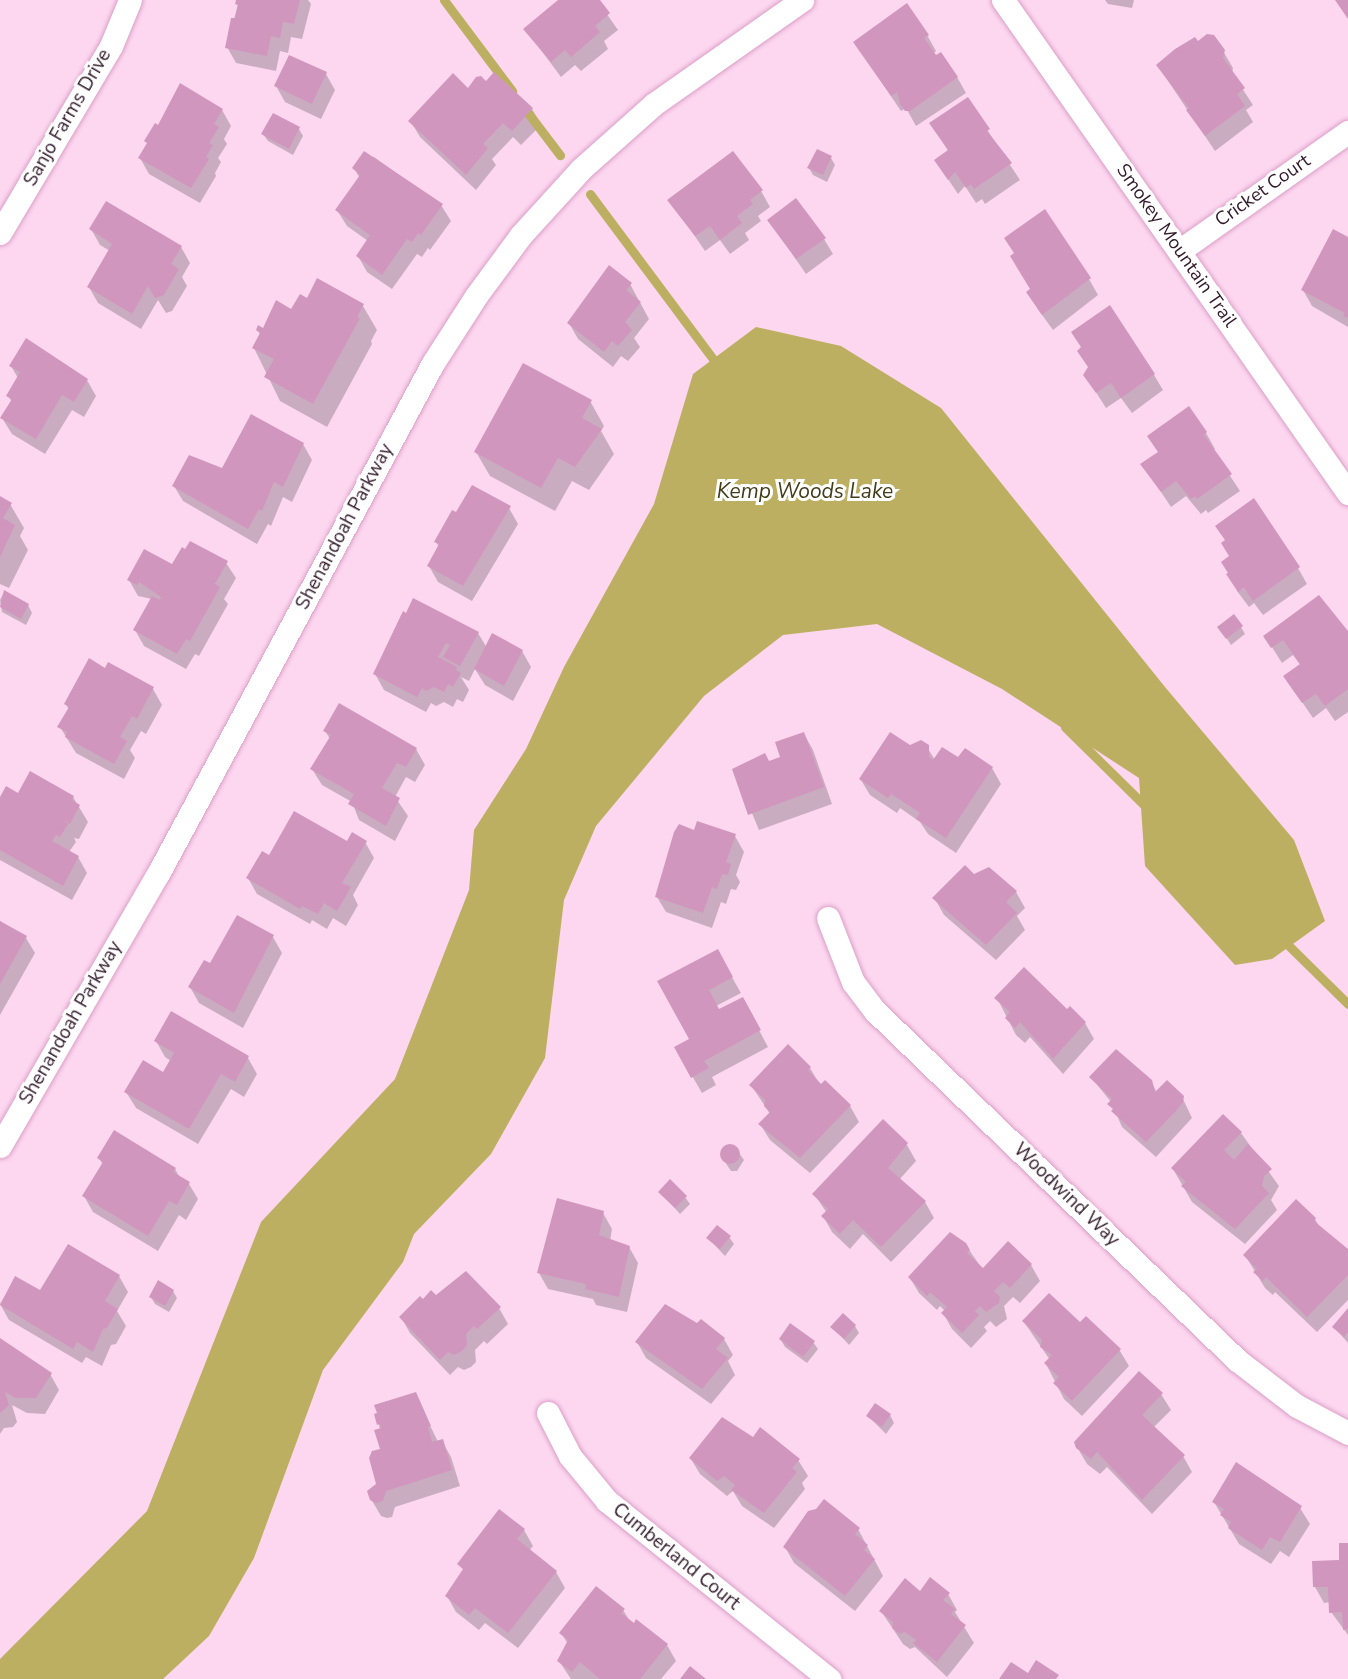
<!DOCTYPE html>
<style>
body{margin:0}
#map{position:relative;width:1348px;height:1679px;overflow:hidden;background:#fdd7f0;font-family:"Nunito Sans",sans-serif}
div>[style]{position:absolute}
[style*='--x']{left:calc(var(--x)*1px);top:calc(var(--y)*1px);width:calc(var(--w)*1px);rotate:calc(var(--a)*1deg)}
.water>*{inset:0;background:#bdaf61}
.shadow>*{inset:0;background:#0003}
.stream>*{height:9px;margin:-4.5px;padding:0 4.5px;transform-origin:4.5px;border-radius:4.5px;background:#bdaf61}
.building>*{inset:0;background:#d196bd}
.round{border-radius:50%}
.roads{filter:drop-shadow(0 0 2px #db9fc7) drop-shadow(0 0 2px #db9fc7)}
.minor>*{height:23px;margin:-11.5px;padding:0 11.5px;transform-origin:11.5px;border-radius:11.5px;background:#fff}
span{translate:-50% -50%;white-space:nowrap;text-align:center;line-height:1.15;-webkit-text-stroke:6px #fff;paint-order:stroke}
.street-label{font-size:19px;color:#321b2b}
.water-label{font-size:21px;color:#433d1a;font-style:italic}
</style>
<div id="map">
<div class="water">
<i style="clip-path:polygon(756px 327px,841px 346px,941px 408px,1165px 687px,1294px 840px,1325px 921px,1272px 959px,1235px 965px,1145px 866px,1139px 778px,1002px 689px,877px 624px,783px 635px,704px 696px,596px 826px,564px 900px,545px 1058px,491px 1154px,414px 1234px,403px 1262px,323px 1370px,254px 1558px,209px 1636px,163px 1679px,0 1679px,0 1659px,147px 1511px,261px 1222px,395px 1079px,469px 890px,474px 830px,526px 749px,564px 667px,654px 504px,693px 374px)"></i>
</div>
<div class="shadow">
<i style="clip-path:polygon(239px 0,308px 0,311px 4px,302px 39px,291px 37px,288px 53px,280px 51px,276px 71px,236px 63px,227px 47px)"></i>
<i style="clip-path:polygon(561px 0,597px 0,618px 30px,604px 41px,608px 49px,581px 71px,575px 65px,561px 77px,526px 30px)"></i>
<i style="clip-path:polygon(1105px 0,1134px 0,1132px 8px,1108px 4px)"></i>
<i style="clip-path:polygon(927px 35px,936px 51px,933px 54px,957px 77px,966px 93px,916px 126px,906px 108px,901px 111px,855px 43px)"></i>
<i style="clip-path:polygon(1198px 43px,1223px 51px,1233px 68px,1232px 73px,1253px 105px,1246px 110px,1253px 122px,1215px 151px,1158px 66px)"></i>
<i style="clip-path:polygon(326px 74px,335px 90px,321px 119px,285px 102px,276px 86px)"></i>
<i style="clip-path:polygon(468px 90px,532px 109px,541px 125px,521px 145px,513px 137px,492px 159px,496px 165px,476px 190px,420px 137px,411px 122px)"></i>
<i style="clip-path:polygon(967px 99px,1020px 180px,985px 204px,982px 199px,976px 203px,965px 186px,958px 194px,946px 176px,949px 152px,941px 139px)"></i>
<i style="clip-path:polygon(222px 110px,231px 126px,224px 139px,227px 144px,218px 158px,221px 162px,215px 173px,216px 176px,200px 203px,149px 174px,140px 158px,159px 127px)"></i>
<i style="clip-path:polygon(299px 129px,303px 136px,293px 155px,268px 141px,263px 134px)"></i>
<i style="clip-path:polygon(374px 157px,441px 205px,451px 221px,430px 250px,428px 248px,422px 257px,417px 254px,392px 289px,367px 272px,358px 256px,368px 241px,347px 226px,337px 210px,360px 179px,354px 168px)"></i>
<i style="clip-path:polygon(831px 158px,835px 165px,827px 182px,813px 175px,809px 168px)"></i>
<i style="clip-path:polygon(761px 191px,770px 207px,758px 216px,761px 221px,745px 233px,749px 240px,730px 254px,720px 240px,705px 251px,670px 200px)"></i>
<i style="clip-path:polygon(769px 220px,824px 239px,833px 254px,806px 274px)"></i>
<i style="clip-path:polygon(91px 229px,181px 247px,190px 263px,182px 277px,187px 286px,172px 311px,166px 313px,158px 300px,141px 329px,98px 303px,89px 287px,110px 251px,100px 245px)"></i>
<i style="clip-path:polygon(1348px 239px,1348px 327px,1312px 306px,1303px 290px)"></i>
<i style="clip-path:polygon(1089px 279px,1098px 295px,1053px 330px,1037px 308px)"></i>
<i style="clip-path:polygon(630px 284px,649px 319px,634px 338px,640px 347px,628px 361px,621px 356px,613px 367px,578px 339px,569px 323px)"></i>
<i style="clip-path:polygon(307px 300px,363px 306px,377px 330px,371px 341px,372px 344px,327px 427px,280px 401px,254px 348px,261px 336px,258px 330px,264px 331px)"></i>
<i style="clip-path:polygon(1079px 351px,1154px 375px,1163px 390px,1132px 413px,1121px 398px,1106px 408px,1085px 375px,1089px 368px)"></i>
<i style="clip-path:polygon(11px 366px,87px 380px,96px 396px,84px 417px,72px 410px,45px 454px,12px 434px,2px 418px,12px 402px,8px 396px,18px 378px)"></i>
<i style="clip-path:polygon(590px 401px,604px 426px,601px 431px,614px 454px,589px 490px,572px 481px,555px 511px,490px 476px,476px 452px)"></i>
<i style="clip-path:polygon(1206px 433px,1215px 449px,1213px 450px,1240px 491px,1208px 513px,1206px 510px,1201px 514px,1186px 496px,1171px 507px,1143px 465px)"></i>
<i style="clip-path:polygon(303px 444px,312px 460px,292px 502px,283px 497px,271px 526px,268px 524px,257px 544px,183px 501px,174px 486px)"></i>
<i style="clip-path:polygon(0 498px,10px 504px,24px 528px,20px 536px,28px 550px,9px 588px,0 584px)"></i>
<i style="clip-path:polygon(509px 508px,518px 524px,472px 601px,438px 582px,429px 566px,439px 547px,436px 542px)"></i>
<i style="clip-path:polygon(226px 563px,236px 578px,224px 599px,228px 604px,199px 656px,195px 654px,186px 669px,144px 646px,135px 630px,152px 599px,138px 596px,129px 580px,172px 566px)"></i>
<i style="clip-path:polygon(1298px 568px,1307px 584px,1263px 615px,1254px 603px,1249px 607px,1237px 591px)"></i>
<i style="clip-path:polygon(4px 592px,28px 605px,32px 613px,26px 625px,2px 612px,0 600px)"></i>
<i style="clip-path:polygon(404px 614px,478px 633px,487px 648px,522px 651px,531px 667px,513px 701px,485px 685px,475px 669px,469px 681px,461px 677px,469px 690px,463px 702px,457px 699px,453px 707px,444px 702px,436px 706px,431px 703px,426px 712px,384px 690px,375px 674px)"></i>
<i style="clip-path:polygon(1241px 627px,1245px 634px,1231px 645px,1224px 634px)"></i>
<i style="clip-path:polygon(1348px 635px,1348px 712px,1335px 721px,1326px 708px,1313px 718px,1285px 677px,1301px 666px,1293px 655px,1282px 663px,1265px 636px)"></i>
<i style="clip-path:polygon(106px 670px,153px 689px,162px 705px,146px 734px,141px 731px,130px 750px,135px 758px,124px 779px,76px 753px,60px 727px,69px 710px,66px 704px)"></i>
<i style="clip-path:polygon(325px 731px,416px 749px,425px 765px,415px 782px,406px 777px,395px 797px,408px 816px,395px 841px,359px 820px,352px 802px,322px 785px,312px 769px,330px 739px)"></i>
<i style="clip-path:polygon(804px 734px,813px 750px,832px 804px,759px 830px,734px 770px,782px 758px)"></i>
<i style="clip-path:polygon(910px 747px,927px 747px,935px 760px,959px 760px,992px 768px,1001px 784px,956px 853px,928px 834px,920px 822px,900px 808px,897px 813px,870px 795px,861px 780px)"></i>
<i style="clip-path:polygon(18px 795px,73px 797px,88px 822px,79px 839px,74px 838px,76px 842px,69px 852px,78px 857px,87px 873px,72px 900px,0 860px,0 800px)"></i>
<i style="clip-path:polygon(696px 832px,735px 836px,744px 852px,736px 875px,740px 882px,736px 890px,731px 889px,726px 904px,721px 902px,712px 928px,666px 912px,657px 897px)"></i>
<i style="clip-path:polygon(365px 842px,374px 858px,353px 895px,358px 905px,346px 926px,333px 918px,327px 929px,312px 920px,310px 924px,257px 894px,248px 878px,270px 857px)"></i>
<i style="clip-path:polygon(974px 877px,1016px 892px,1025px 908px,1017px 916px,1025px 930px,996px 960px,944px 915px,935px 899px)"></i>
<i style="clip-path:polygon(0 921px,26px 938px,35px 953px,0 1015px)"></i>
<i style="clip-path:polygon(273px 937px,282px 953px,243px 1028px,199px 1003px,190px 987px)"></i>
<i style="clip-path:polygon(717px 951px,741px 993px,716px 1006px,719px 1012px,751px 1015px,768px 1047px,712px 1077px,716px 1085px,702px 1093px,676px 1048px,691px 1040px)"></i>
<i style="clip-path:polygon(997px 998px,1068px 1011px,1085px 1023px,1094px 1039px,1063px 1074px,1030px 1037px,1025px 1043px,1016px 1035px)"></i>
<i style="clip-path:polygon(172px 1014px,248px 1058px,257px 1074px,244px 1097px,231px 1089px,198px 1144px,136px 1108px,126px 1092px,163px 1074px,171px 1061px,165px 1057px,156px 1041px)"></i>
<i style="clip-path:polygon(810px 1068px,820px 1085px,825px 1082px,850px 1106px,859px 1122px,810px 1173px,770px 1140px,760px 1124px,770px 1114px,751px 1085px)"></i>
<i style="clip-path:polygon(1091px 1077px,1151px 1081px,1157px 1093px,1182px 1097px,1192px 1118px,1156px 1157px,1122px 1127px,1111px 1102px)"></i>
<i style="clip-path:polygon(883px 1121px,907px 1145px,916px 1161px,899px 1180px,925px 1202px,934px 1218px,891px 1262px,863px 1234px,850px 1249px,832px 1232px,823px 1216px,827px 1213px,814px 1194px)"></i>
<i style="clip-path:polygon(1241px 1133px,1279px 1186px,1271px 1200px,1277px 1210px,1245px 1244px,1192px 1202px,1173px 1169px)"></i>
<i style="clip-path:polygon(728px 1145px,734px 1146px,744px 1160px,737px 1171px,731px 1171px,721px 1156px,722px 1151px)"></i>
<i style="clip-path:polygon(99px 1158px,175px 1169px,180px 1178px,189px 1184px,198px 1199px,186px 1220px,179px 1215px,158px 1251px,93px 1212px,84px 1196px,103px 1165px)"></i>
<i style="clip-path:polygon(660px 1192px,685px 1197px,690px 1204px,680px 1214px)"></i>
<i style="clip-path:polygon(603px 1213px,612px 1229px,610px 1241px,629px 1247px,638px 1263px,627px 1312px,596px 1305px,593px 1299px,548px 1289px,539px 1273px)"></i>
<i style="clip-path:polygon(1315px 1219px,1320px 1228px,1348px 1253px,1348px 1300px,1317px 1332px,1275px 1292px,1273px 1295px,1265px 1288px,1245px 1255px)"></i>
<i style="clip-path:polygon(729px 1237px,734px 1244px,725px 1256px,708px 1238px)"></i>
<i style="clip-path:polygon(965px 1244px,983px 1270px,1008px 1244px,1031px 1265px,1040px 1281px,1020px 1303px,1013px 1297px,1004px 1306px,1007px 1319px,996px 1327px,990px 1321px,984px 1327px,987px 1331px,971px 1348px,952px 1329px,943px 1313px,945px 1311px,940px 1306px,937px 1310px,919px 1293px,910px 1278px)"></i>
<i style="clip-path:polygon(119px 1276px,128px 1292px,117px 1311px,126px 1326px,116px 1344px,111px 1345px,102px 1366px,86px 1357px,82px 1363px,9px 1320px,0 1304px,16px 1278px,41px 1293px)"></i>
<i style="clip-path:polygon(173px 1291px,177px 1298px,169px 1312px,155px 1304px,151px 1297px)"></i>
<i style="clip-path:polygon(436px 1297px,499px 1308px,508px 1324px,487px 1344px,484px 1341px,475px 1350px,476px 1362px,471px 1367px,464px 1370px,458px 1367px,450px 1375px,410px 1333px,401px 1317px)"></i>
<i style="clip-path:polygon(1348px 1310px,1348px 1343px,1334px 1327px)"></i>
<i style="clip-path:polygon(1086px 1318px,1120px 1351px,1129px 1366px,1082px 1416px,1064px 1399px,1046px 1364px,1050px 1360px,1024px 1322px,1080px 1324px)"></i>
<i style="clip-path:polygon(855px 1326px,859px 1333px,849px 1345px,833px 1327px)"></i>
<i style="clip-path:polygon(724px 1339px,733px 1355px,728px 1361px,735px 1375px,711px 1404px,646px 1358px,637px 1342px)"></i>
<i style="clip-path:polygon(781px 1340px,813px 1342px,818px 1349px,807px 1363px,785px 1347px)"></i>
<i style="clip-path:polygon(0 1341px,50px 1374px,59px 1390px,45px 1414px,27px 1413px,12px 1405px,17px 1422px,13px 1427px,4px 1428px,0 1434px)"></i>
<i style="clip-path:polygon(415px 1394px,438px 1442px,442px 1441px,451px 1457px,460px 1486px,395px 1507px,392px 1517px,387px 1518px,381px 1516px,371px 1499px,379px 1484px,383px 1450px,376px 1406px)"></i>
<i style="clip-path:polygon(1161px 1394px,1171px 1410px,1153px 1428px,1183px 1456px,1192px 1472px,1152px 1514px,1107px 1467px,1100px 1474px,1087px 1464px,1077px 1447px)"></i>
<i style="clip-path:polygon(890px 1415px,894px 1423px,886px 1434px,868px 1416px)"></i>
<i style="clip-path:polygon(753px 1439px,798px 1460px,808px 1476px,802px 1483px,805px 1489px,774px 1528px,742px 1506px,733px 1491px,727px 1496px,700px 1474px,691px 1459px)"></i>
<i style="clip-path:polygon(1214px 1502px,1300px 1508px,1310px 1524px,1289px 1557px,1280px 1551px,1271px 1564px,1239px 1544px)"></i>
<i style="clip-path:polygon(499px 1511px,524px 1530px,533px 1546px,529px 1551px,556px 1572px,565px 1588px,518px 1648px,485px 1623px,479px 1630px,456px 1612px,447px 1596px,464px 1571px,460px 1564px)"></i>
<i style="clip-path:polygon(858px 1529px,883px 1576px,855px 1611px,794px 1563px,785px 1547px)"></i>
<i style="clip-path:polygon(1348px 1545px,1348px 1635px,1331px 1612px,1330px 1602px,1324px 1603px,1315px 1587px,1341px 1562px)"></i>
<i style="clip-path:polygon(921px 1593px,948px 1594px,957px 1610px,955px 1612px,974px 1643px,947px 1677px,915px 1647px,910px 1649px,903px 1644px,881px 1611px)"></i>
<i style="clip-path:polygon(623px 1610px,631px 1623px,667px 1645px,676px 1661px,661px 1679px,571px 1679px,559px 1661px,568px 1644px,561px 1633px)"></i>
</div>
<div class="stream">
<i style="--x:444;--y:0;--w:114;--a:53.2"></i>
<i style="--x:522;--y:105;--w:63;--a:52.8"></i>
<i style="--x:590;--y:194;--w:216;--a:53.3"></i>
<i style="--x:1065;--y:727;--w:115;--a:44.6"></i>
<i style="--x:1283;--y:940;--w:91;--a:44.6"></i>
</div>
<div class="building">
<i style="clip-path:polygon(236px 0,300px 0,294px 24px,283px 22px,280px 38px,271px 36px,267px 56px,225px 48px,231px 18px,235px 18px,238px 5px,235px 4px)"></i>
<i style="clip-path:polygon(558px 0,600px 0,610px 13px,595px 26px,600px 32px,571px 57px,565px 50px,551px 62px,523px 29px)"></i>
<i style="clip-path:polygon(1335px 0,1348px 0,1348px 19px)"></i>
<i style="clip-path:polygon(907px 3px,929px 35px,924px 38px,936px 55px,941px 52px,958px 77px,910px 111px,905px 111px,900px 104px,897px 92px,891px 96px,853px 42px)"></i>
<i style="clip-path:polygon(1207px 34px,1214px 35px,1225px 50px,1223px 58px,1245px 88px,1237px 94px,1245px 106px,1205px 136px,1186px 110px,1189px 108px,1156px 65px,1175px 49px,1195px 37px,1198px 41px)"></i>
<i style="clip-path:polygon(289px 55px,327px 72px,312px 104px,274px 86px)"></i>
<i style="clip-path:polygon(494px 72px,533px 108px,512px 131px,503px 123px,483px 144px,488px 148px,466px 175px,408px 121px,453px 73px,468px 88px,476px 77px,481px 76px,486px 81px)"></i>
<i style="clip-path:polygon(180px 83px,223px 109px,214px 124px,219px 127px,209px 143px,213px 145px,206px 157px,209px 159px,191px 188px,138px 158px,147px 143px,144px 141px,155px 123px,158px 125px)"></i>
<i style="clip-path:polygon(968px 97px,990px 129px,987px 131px,1012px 163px,974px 189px,971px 184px,966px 188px,955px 172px,948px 180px,934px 160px,948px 150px,929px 123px)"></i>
<i style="clip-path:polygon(273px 113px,300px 127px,289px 149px,261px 134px)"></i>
<i style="clip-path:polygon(817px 149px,832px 156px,823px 175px,807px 168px)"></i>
<i style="clip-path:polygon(364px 151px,443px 204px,421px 235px,418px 233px,412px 242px,407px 239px,382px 275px,356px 256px,370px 235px,335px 210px,360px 175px,352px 168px)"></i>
<i style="clip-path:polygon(733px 151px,763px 190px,750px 200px,753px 204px,737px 216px,742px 223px,720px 240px,710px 226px,695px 236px,667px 200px)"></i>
<i style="clip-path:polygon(796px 198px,826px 238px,796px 259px,767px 220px)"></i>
<i style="clip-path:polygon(106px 201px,182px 246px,171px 264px,179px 269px,164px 295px,155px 298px,148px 286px,132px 314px,87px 287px,112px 244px,89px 229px)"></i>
<i style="clip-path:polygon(1045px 209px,1091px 278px,1042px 315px,1026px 292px,1030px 289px,1010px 256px,1014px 253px,1004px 238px)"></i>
<i style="clip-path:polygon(1333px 229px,1348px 237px,1348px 318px,1343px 316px,1345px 313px,1301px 290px)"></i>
<i style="clip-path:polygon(609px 265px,632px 283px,626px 290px,641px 302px,625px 322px,632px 330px,618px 346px,612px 341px,604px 352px,567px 323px)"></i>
<i style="clip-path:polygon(317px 278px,364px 304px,357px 317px,360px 318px,313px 404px,264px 377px,274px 359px,252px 348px,260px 333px,256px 330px,258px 325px,263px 328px,276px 300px,291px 309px,300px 294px,307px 298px)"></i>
<i style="clip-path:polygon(1110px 305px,1155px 374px,1121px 398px,1111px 383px,1096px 393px,1083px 375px,1088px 367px,1077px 351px,1081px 347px,1071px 332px)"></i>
<i style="clip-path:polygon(26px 338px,88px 379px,74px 402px,62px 395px,36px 439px,0 418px,12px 399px,6px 396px,20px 372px,9px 366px)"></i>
<i style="clip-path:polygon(523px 363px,592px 400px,582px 418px,602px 429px,575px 467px,558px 458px,541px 488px,474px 452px)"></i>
<i style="clip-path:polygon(1189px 406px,1207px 432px,1204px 435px,1232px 474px,1197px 499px,1195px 496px,1191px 499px,1176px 481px,1161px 492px,1140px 464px,1158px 452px,1147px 436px)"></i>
<i style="clip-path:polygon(251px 414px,304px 443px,283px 487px,274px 482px,262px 511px,259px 509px,248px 529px,172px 486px,189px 455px,222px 468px)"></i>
<i style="clip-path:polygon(472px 485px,511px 506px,463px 586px,427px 566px,439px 544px,434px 542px,452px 510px,456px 512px)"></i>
<i style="clip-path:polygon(0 496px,12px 503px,3px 518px,15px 525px,0 557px)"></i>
<i style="clip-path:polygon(1254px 498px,1300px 567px,1253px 601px,1244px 588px,1238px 592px,1226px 574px,1228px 573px,1221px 562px,1229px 556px,1221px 543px,1225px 540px,1215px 526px)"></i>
<i style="clip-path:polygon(190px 541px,228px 561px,215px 584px,220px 587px,190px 641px,186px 639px,177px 654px,133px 630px,152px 596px,160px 600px,161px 597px,139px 582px,137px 585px,127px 580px,144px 549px,172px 564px,182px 547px,185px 549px)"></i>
<i style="clip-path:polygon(4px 590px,29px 604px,21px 619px,0 607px)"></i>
<i style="clip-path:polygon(1319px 595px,1348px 631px,1348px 689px,1325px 706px,1316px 694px,1302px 703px,1283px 676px,1300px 664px,1283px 640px,1271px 648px,1263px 636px)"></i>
<i style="clip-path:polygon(413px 598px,479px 632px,460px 666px,443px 657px,450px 645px,446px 643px,438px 657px,457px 667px,456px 670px,461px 673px,453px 687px,448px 684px,444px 692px,434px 687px,426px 691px,422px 688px,417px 697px,373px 674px,403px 611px,406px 613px)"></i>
<i style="clip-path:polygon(1234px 614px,1243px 626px,1226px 639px,1217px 627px)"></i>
<i style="clip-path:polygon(492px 633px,523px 650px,504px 686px,474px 669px)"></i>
<i style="clip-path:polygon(89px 658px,105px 668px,108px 662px,154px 687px,137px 719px,132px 716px,120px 737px,127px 741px,114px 764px,65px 737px,67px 732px,57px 727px,69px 707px,64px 704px)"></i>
<i style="clip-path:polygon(339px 703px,417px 748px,406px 767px,397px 763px,382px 788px,400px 798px,386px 826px,348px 804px,354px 794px,310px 769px,331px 735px,323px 731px)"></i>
<i style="clip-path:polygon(804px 732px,824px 787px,748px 815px,732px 769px,765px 753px,769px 761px,780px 757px,775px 742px)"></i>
<i style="clip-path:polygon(890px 732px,910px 745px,921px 740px,929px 745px,929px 757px,933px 760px,942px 747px,958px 757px,965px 748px,993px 767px,946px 838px,916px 819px,920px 813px,891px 794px,888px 798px,859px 779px)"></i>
<i style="clip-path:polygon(30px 771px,74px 796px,72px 800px,80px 805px,70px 824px,65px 821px,68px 824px,60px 837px,56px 835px,52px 841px,79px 856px,63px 886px,0 850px,0 797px,6px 786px,18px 793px)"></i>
<i style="clip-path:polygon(294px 811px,347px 841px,352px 832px,367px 841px,342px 883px,351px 887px,337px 911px,324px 903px,318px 914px,302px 906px,300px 909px,246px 878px,262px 851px,269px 855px)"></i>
<i style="clip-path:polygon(697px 821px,736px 834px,726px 862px,731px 864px,728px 875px,722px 874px,717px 889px,712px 887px,703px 913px,655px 897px,674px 832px,679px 824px,694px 830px)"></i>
<i style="clip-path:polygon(965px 865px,974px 874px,989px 867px,1017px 891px,1006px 902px,1017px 913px,986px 945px,932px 898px)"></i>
<i style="clip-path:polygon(237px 915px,274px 935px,234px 1013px,188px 987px,204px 960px,210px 963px)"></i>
<i style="clip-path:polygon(0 921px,27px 936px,0 984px)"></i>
<i style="clip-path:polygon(718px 949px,733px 977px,709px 990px,719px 1009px,743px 997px,761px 1030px,704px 1061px,709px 1068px,691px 1078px,674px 1047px,689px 1039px,657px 981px)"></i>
<i style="clip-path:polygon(1024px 967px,1067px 1009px,1070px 1006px,1086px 1022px,1053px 1059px,1020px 1022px,1015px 1028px,1005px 1018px,1010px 1012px,994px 998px)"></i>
<i style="clip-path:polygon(171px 1011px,249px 1056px,235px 1082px,221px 1074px,189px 1129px,124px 1092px,143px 1060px,163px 1072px,174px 1053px,154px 1041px)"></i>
<i style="clip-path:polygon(788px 1044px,811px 1067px,808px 1070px,821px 1084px,825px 1080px,851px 1105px,800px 1158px,758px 1124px,770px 1112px,764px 1106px,765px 1100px,749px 1085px)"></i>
<i style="clip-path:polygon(1116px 1049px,1152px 1080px,1155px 1092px,1167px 1080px,1184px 1096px,1183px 1102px,1175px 1112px,1146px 1142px,1111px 1111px,1113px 1109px,1107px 1104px,1112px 1099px,1089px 1077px)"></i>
<i style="clip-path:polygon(1223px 1114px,1242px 1132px,1224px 1150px,1234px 1160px,1248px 1144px,1272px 1169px,1264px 1176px,1262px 1186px,1269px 1193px,1235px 1229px,1181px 1186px,1186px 1182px,1171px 1168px)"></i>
<i style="clip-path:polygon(883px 1119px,908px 1143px,888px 1168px,926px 1201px,881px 1247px,853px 1220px,840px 1234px,821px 1216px,828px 1209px,812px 1194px)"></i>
<i style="clip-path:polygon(114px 1130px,176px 1168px,173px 1172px,190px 1182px,177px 1205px,169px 1201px,148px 1236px,82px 1196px,103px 1162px,97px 1158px)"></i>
<i class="round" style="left:720px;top:1144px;width:20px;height:20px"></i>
<i style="clip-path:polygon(670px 1179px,687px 1196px,675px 1208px,658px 1192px)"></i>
<i style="clip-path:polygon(557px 1198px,604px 1211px,599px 1235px,630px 1246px,619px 1297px,585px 1289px,586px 1284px,537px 1273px)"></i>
<i style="clip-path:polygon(1296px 1199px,1316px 1218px,1314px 1221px,1348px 1249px,1348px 1275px,1307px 1317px,1266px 1277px,1263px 1281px,1253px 1272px,1257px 1269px,1243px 1255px)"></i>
<i style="clip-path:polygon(717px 1225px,731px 1236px,720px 1249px,706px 1238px)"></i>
<i style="clip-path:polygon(950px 1232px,966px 1243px,970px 1250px,967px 1253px,983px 1268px,1008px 1241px,1032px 1264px,1010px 1288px,1003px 1282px,994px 1291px,1000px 1297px,999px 1303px,986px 1312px,980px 1306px,975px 1311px,979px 1315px,962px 1333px,941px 1313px,947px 1307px,930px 1292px,927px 1296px,908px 1277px)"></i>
<i style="clip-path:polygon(68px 1244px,120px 1275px,105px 1301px,118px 1309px,107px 1328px,103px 1329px,93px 1352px,77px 1342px,73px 1349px,0 1305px,15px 1276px,40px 1290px)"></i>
<i style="clip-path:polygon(466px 1271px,501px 1307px,477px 1329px,474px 1326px,466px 1334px,467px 1345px,462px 1351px,454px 1355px,448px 1352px,440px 1360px,399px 1317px,420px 1296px,423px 1299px,431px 1290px,436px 1295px)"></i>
<i style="clip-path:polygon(158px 1280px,174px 1290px,165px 1306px,149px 1297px)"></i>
<i style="clip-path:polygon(1049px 1293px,1080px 1322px,1086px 1316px,1121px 1349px,1072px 1401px,1053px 1383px,1059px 1377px,1044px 1363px,1052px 1355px,1040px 1347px,1042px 1340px,1022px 1321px)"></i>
<i style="clip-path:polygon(665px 1304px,697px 1323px,701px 1319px,725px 1338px,716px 1349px,728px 1358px,702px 1389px,635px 1342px)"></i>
<i style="clip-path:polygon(1348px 1308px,1348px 1332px,1344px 1337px,1332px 1327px)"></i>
<i style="clip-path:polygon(843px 1313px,856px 1325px,844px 1339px,830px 1327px)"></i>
<i style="clip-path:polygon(790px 1323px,815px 1341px,803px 1357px,779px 1339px)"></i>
<i style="clip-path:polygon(0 1338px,52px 1373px,36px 1398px,16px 1398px,5px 1392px,9px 1405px,0 1413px)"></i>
<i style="clip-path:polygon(1139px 1371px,1163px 1393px,1142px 1415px,1185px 1455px,1142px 1500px,1097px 1452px,1091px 1459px,1076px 1448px,1074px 1442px)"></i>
<i style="clip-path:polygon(416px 1392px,431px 1426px,428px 1427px,432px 1442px,443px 1439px,452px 1470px,386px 1491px,383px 1501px,376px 1503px,370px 1500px,367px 1491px,376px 1484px,369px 1458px,372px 1451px,380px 1449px,374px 1430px,381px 1428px,380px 1424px,377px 1425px,374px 1414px,377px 1413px,374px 1405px)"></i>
<i style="clip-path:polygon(875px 1403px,891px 1414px,882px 1427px,866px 1416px)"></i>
<i style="clip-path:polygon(722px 1417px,753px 1437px,760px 1427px,800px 1459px,792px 1468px,797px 1472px,764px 1513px,731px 1490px,735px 1485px,724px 1476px,717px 1481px,689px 1458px)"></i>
<i style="clip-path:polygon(1236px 1462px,1302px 1506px,1280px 1542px,1270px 1537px,1262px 1550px,1228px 1528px,1231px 1522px,1220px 1515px,1224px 1509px,1212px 1502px)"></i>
<i style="clip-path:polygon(824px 1499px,860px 1528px,855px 1534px,868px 1545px,864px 1550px,875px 1559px,845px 1596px,783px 1547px,808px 1511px,816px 1509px)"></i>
<i style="clip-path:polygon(499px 1509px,525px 1529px,517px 1539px,557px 1571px,508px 1633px,475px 1608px,469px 1615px,445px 1596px,463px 1569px,457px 1564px)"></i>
<i style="clip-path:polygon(1339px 1543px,1348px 1543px,1348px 1629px,1343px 1630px,1342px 1612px,1329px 1613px,1328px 1587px,1313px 1587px,1312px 1561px,1339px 1560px)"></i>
<i style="clip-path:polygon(930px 1577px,950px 1593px,943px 1600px,955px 1609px,951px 1614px,966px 1625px,937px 1662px,913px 1643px,916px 1640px,905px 1632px,900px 1634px,892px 1628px,893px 1622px,879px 1611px,905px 1578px,920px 1591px)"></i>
<i style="clip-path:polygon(596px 1586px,625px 1609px,621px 1613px,634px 1623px,636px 1619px,668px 1644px,640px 1679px,600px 1679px,580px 1662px,572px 1672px,557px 1661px,568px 1640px,559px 1633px)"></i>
<i style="clip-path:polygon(1036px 1660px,1059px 1675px,1056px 1679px,999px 1679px,1011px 1662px,1028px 1673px)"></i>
<i style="clip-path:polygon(690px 1666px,706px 1679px,680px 1679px)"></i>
</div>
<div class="roads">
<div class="minor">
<i style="--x:1003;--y:0;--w:602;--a:55.02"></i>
<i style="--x:0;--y:233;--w:217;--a:-59.3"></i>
<i style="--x:111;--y:46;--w:50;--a:-67.6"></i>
<i style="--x:1179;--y:251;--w:207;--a:-35.2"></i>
<i style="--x:828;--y:918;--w:69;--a:68.7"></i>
<i style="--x:853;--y:982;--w:38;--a:53"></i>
<i style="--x:876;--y:1012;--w:501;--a:43.95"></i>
<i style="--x:1237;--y:1360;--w:76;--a:37.5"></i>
<i style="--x:1297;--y:1406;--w:58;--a:27.9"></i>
<i style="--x:0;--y:1146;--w:317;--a:-59.9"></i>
<i style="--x:159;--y:872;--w:578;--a:-61.71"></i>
<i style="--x:433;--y:363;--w:80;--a:-57.3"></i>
<i style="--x:476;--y:296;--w:76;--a:-53.6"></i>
<i style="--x:521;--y:235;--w:89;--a:-47.7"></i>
<i style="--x:581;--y:169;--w:98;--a:-41.7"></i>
<i style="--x:654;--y:104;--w:181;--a:-35.1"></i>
<i style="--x:548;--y:1413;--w:48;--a:62.9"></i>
<i style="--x:570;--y:1456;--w:58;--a:50.6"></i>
<i style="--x:607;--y:1501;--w:285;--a:38.7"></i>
</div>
</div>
<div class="street-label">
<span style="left:68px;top:118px;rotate:-60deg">Sanjo Farms Drive</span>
<span style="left:1263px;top:191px;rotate:-35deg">Cricket Court</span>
<span style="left:1176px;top:246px;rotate:55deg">Smokey Mountain Trail</span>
<span style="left:345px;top:527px;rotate:-62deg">Shenandoah Parkway</span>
<span style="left:71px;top:1023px;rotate:-60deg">Shenandoah Parkway</span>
<span style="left:1066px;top:1195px;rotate:44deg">Woodwind Way</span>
<span style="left:676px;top:1557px;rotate:39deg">Cumberland Court</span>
</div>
<div class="water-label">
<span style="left:805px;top:491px">Kemp Woods Lake</span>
</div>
</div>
